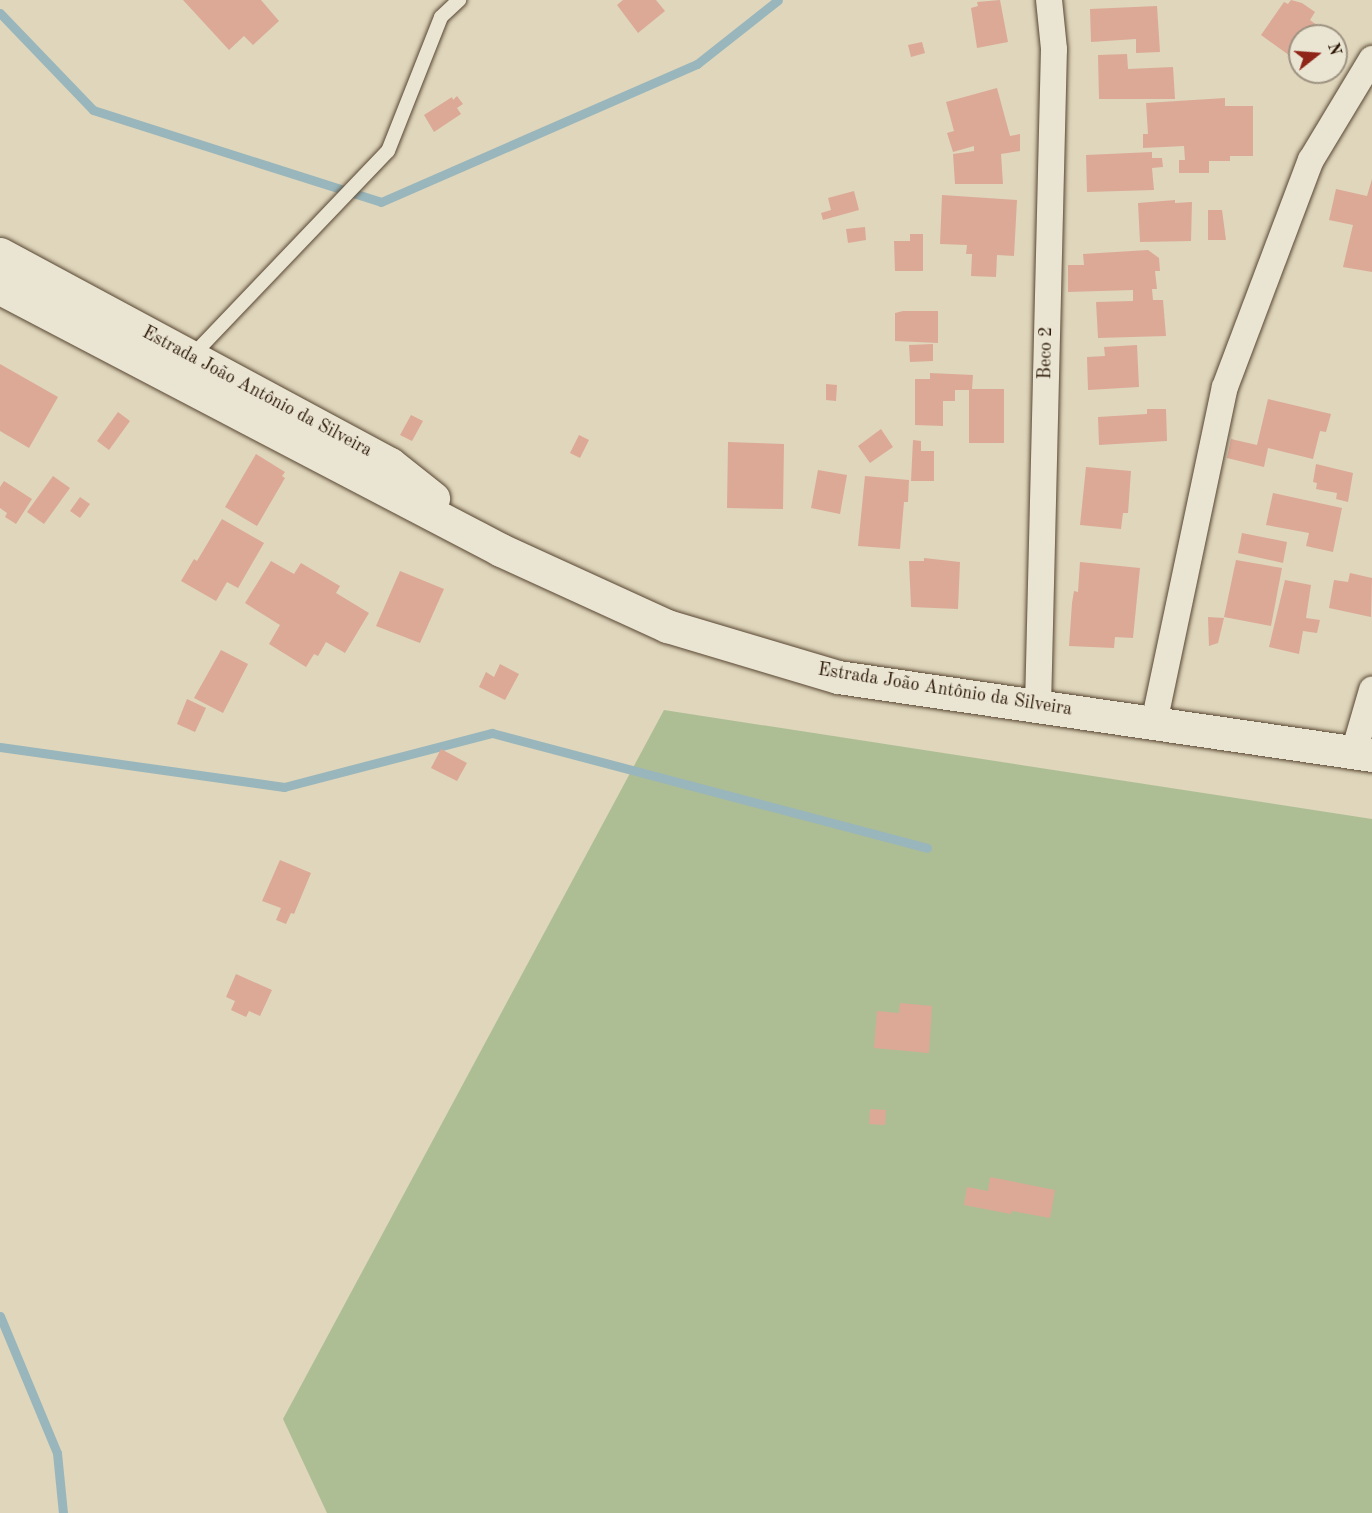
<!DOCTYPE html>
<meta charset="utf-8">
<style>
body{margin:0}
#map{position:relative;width:1372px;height:1513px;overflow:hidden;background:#dfd6bc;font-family:"Old Standard TT",serif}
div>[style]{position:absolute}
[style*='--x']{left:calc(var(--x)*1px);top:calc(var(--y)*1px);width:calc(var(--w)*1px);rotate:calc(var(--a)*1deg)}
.green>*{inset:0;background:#aebe94}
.stream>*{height:9px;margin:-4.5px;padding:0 4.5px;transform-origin:4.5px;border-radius:4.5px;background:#98b6bb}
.building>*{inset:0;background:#dca996}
.roads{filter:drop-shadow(0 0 2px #584631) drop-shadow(0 0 2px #584631)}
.service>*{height:14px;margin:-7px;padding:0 7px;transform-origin:7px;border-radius:7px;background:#eae4d3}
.minor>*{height:26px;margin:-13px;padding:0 13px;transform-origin:13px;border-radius:13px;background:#eae4d3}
.secondary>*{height:33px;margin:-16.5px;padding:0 16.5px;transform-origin:16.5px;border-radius:16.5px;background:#eae4d3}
span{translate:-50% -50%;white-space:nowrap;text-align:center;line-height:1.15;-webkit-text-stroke:6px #eae4d3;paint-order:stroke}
.street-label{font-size:18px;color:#2b1603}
.north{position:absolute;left:1288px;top:24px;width:60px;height:60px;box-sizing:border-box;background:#eae4d3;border:2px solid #9e9280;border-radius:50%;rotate:73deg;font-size:16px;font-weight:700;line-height:24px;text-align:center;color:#2b1603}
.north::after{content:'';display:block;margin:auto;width:21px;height:27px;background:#8f2418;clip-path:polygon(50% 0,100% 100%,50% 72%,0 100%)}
</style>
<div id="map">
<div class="green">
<i style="clip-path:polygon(664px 710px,1372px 819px,1372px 1513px,327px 1513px,283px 1419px)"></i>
</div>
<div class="stream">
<i style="--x:0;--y:13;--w:134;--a:46.2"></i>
<i style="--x:93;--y:110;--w:302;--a:17.7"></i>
<i style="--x:381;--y:202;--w:345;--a:-23.6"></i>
<i style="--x:697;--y:64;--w:103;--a:-38.3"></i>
<i style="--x:0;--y:747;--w:287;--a:8"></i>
<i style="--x:284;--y:787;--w:215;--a:-14.6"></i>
<i style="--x:492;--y:733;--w:450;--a:14.8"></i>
<i style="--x:0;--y:1316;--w:148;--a:67.4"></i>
<i style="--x:57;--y:1453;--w:60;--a:84.3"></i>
</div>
<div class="building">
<i style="clip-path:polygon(183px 0,261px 0,279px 21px,253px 45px,244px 36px,229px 50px)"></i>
<i style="clip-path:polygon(623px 0,656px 0,665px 11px,638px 33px,617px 5px)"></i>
<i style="clip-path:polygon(1000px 0,1008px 42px,977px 48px,971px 8px,978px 6px,977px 2px)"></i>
<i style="clip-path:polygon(1291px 0,1302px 3px,1315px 12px,1310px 20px,1331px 36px,1300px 36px,1300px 63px,1261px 35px,1284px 2px,1288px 4px)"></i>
<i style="clip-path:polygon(1157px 6px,1160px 52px,1136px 53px,1136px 39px,1091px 42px,1090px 9px)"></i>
<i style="clip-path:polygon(922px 42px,925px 53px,911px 57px,908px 45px)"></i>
<i style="clip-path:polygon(1127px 54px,1128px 69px,1173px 67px,1175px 99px,1099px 99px,1098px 55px)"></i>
<i style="clip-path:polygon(997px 88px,1010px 136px,1020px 134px,1020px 151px,1001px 154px,1003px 184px,955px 184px,953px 154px,974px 151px,974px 146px,953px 152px,947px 133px,954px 131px,946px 102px)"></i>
<i style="clip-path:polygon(457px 96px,463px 104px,457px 108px,461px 114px,434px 132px,424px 115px,452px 97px,453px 100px)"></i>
<i style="clip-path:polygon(1225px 98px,1225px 106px,1253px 106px,1253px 156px,1230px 156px,1230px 161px,1209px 161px,1209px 173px,1179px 173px,1179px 160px,1185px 160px,1184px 146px,1143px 148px,1143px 134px,1148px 134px,1146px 103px)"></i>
<i style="clip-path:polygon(1152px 152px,1152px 158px,1162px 158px,1163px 167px,1152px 168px,1154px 190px,1087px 192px,1086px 155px)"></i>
<i style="clip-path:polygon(1372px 179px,1372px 272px,1343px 267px,1353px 225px,1329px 220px,1336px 189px,1367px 196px)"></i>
<i style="clip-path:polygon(854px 191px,859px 210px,823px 220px,821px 213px,831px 210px,828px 198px)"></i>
<i style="clip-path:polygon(942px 195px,1017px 200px,1014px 256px,997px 255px,996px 277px,971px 276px,972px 254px,966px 254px,967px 245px,940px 244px)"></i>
<i style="clip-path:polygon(1175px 200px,1175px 203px,1192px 202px,1191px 241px,1140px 242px,1138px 203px)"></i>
<i style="clip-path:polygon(1208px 210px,1222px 210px,1226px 240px,1208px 240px)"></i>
<i style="clip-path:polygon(865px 227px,866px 240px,848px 243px,846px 229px)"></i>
<i style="clip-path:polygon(910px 234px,923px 234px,923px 271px,895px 271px,894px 241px,910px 241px)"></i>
<i style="clip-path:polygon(1148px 250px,1159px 258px,1160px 271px,1155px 271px,1157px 289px,1152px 289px,1153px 300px,1163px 300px,1166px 336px,1098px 338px,1096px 302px,1133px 301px,1133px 290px,1068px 292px,1068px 265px,1084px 265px,1083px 254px)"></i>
<i style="clip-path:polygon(903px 311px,938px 311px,938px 343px,895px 341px,895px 313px)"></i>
<i style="clip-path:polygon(933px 344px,933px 361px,910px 362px,909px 345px)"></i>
<i style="clip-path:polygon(1137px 345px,1139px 387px,1088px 390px,1087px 357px,1105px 356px,1104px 347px)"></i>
<i style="clip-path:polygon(0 364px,58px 397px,29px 448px,0 431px)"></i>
<i style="clip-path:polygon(930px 373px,973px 375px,972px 389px,1004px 389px,1004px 443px,969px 443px,969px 390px,955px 390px,955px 401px,943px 401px,943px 426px,915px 425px,915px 379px,930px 379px)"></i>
<i style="clip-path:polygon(826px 384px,837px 385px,836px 401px,826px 400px)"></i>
<i style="clip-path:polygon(1268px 399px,1331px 414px,1326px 432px,1320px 431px,1313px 459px,1268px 448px,1264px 467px,1227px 458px,1231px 439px,1257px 445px)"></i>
<i style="clip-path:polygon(1147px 409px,1166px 409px,1167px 441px,1099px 445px,1098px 417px,1147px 414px)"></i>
<i style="clip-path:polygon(118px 412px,130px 421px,109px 450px,97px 441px)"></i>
<i style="clip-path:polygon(411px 415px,423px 421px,412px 441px,400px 435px)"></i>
<i style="clip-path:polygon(881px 429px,893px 447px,870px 463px,858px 446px)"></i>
<i style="clip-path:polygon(579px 435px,589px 440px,580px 458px,570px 453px)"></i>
<i style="clip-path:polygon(913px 440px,921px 441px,921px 451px,934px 451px,934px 481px,911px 481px)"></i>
<i style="clip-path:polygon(728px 442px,784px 444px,783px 509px,727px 508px)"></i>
<i style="clip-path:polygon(256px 454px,285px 472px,282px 476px,285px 478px,257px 526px,225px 507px)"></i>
<i style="clip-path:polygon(1316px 464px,1353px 473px,1348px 502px,1336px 499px,1337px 493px,1316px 489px,1317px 483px,1313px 482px)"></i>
<i style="clip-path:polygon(1086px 467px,1131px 471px,1128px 513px,1123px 513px,1121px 529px,1080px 525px)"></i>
<i style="clip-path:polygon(818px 470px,847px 475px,840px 514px,811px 508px)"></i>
<i style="clip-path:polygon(53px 476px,70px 488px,44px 524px,27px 512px)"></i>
<i style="clip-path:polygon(865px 476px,909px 480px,908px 502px,904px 502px,900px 549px,858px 546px)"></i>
<i style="clip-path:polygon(4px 481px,32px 499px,16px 524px,5px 517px,7px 513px,0 508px,0 487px)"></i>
<i style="clip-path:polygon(1273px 493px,1342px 508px,1333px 552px,1306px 546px,1309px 533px,1266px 525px)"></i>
<i style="clip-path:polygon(80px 497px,90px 504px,80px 518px,70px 511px)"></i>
<i style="clip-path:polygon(222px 519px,264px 543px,238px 588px,227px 582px,216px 601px,181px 581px,194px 559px,197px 561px)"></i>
<i style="clip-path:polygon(1242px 533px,1287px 542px,1283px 563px,1238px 553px)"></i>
<i style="clip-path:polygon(924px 558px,960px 562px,958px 609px,911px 607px,909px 561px,924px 561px)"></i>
<i style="clip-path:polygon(1236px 560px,1282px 568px,1271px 626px,1224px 617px)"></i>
<i style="clip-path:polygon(271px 561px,294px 574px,301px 563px,340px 586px,336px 593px,369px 613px,345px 653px,326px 642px,318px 656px,314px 654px,306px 667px,269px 644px,280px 625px,245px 603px)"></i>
<i style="clip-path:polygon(1080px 562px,1140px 568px,1133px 638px,1115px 637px,1114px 648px,1069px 646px,1072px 603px,1074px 591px,1078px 592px)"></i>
<i style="clip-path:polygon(400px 571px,444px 589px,420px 643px,376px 626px)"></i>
<i style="clip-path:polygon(1350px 573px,1372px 578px,1371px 617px,1329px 608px,1334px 580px,1348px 582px)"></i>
<i style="clip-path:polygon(1285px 580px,1311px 585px,1306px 618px,1320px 620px,1317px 633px,1303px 631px,1299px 654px,1269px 647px)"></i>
<i style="clip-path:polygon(1208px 617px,1224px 618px,1218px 643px,1209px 646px)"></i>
<i style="clip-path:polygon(221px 650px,248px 664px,223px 713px,194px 698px)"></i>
<i style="clip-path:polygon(500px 664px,519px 674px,505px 700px,479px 687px,486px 672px,494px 677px)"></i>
<i style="clip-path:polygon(187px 699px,206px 708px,195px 732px,177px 724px)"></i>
<i style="clip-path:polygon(441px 749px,467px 763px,457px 781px,431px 768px)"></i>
<i style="clip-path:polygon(280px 860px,311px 873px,294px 914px,291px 913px,286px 924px,276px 920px,281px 908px,262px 901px)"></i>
<i style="clip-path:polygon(236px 974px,272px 990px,260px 1016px,249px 1011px,246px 1017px,231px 1010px,235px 1001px,226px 997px)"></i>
<i style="clip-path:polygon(900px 1003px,932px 1006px,929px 1053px,874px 1048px,877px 1011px,899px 1013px)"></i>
<i style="clip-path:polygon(870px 1109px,886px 1110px,885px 1125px,869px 1124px)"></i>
<i style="clip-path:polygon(990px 1177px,1055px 1190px,1050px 1218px,1012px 1211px,1011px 1214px,964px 1205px,967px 1187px,988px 1191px)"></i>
</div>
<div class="roads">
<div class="service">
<i style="--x:191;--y:357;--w:285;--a:-46.3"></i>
<i style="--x:388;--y:151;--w:144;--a:-68.4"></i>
<i style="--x:441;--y:17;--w:25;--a:-43"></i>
</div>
<div class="minor">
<i style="--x:1038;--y:707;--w:658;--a:-88.61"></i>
<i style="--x:1054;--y:49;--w:49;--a:-95.8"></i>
<i style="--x:1154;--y:723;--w:343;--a:-78.1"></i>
<i style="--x:1225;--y:387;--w:243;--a:-69.3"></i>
<i style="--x:1311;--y:160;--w:118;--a:-58.9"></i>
<i style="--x:1354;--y:752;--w:65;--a:-73.8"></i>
</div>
<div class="secondary">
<i style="--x:0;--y:254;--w:443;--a:28.3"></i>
<i style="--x:390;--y:464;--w:55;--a:38.3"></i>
<i style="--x:0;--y:288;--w:565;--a:27.61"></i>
<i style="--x:501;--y:550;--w:183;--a:24.6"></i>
<i style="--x:667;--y:626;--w:178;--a:16.6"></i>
<i style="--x:838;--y:677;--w:540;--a:8.31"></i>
</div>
</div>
<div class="street-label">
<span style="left:1046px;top:353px;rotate:-89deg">Beco 2</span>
<span style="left:257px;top:392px;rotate:28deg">Estrada João Antônio da Silveira</span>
<span style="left:945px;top:690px;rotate:9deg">Estrada João Antônio da Silveira</span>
</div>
<div class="north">N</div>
</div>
